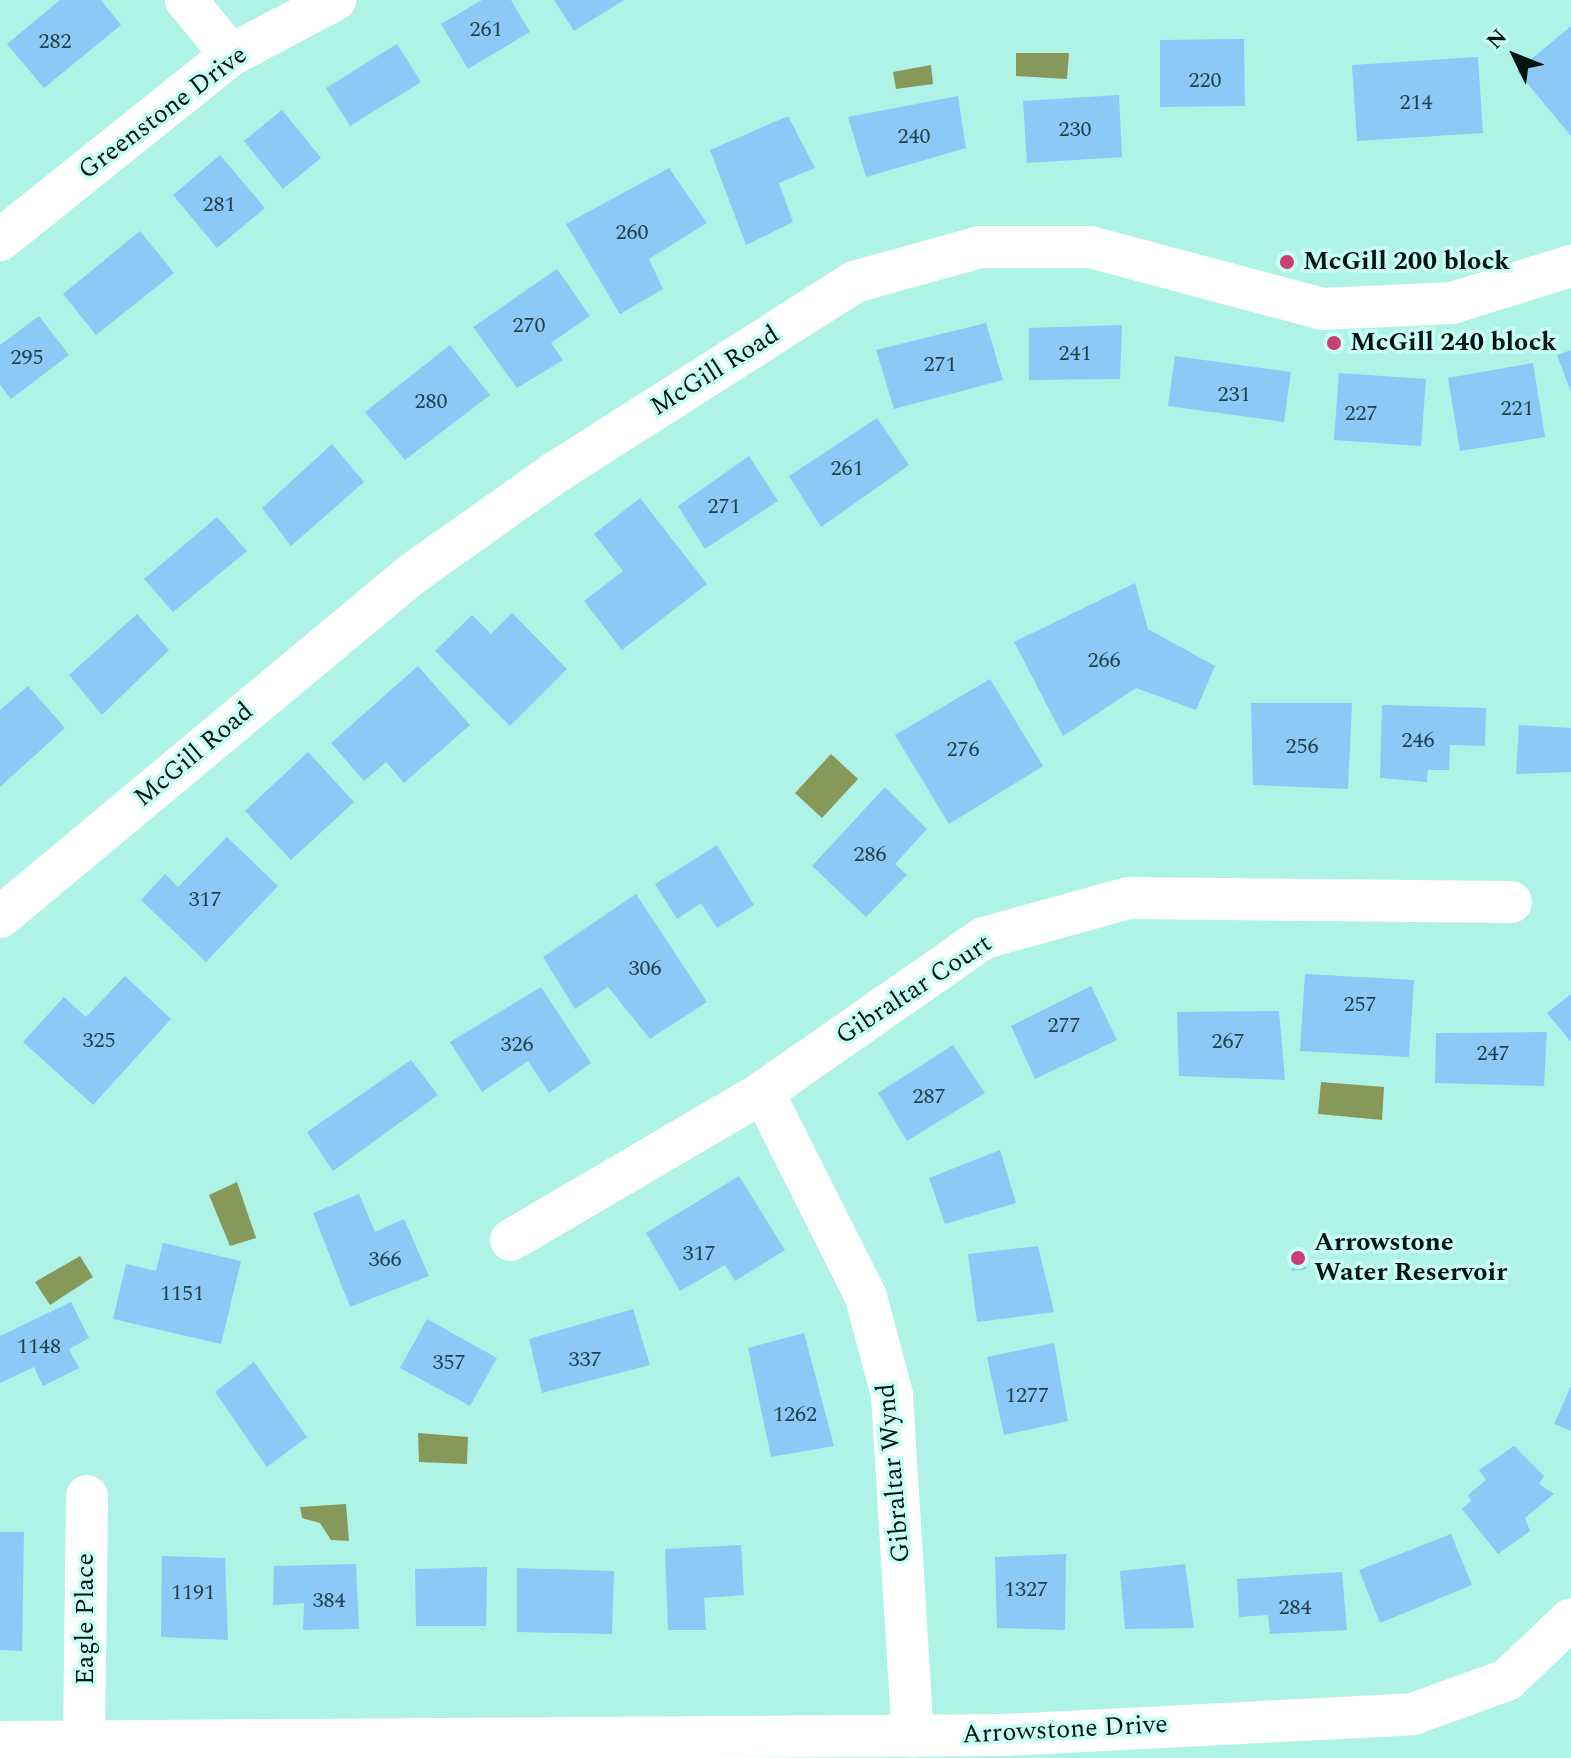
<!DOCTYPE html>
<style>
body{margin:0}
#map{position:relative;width:1571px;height:1758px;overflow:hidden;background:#aff3e7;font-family:Spectral,serif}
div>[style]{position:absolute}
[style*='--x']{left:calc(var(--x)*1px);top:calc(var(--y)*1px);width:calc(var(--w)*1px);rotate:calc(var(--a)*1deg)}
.water>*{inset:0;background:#87995a}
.building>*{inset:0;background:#8cc9f7}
.minor>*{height:42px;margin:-21px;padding:0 21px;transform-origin:21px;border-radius:21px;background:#fff}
.dots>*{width:22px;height:22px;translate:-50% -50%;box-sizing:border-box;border:4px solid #c8fef4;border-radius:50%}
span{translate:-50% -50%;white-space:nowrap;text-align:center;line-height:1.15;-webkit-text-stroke:7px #c8fef4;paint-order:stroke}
.number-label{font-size:22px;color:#23414a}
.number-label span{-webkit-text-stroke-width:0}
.street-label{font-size:26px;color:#001410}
.poi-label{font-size:26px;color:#001410;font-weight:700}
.left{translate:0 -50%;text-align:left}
.north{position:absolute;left:1475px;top:16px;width:80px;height:80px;-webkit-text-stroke:6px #c8fef4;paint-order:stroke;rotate:313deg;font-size:22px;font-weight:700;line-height:32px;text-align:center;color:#001410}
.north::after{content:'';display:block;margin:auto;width:28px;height:36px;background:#001410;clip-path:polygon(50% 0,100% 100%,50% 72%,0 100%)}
</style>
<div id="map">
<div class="water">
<i style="clip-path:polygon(1016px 53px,1069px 53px,1067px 79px,1016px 76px)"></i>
<i style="clip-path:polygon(931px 65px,933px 84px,896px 89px,893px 72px)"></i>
<i style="clip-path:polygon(831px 754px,858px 779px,822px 818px,795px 793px)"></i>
<i style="clip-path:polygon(1321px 1082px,1384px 1087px,1382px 1120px,1318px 1114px)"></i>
<i style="clip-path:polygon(237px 1182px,256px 1238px,230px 1246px,209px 1195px)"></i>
<i style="clip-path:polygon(80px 1256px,93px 1277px,50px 1305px,35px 1282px)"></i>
<i style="clip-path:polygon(418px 1433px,468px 1437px,467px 1464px,419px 1462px)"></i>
<i style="clip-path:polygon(346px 1504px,349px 1541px,331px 1540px,320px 1523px,302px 1518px,300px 1507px)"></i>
</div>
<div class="building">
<i style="clip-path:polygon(60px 0,101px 0,121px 25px,44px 88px,7px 44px)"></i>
<i style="clip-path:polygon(482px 0,511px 0,530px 32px,468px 69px,441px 24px)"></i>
<i style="clip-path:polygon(554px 0,624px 0,574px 31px)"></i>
<i style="clip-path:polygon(1571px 26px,1571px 136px,1517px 71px)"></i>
<i style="clip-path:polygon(1244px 39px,1245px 106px,1160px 107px,1160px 40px)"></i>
<i style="clip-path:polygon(397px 44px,421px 82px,350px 126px,326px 88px)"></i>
<i style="clip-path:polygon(1478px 57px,1483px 133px,1357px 141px,1352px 65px)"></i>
<i style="clip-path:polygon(1119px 95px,1122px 157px,1027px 163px,1023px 101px)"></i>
<i style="clip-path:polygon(958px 96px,966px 148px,866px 177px,848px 117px)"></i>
<i style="clip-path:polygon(282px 110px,321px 158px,283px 189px,244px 141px)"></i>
<i style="clip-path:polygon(788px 116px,815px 168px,779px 183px,793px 222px,746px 245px,710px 150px)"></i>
<i style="clip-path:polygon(220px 155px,265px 208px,217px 248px,173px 195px)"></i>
<i style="clip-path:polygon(669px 168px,707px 223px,649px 259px,663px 289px,620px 314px,566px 224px)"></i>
<i style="clip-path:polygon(140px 231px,174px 273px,96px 335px,63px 294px)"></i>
<i style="clip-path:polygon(557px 269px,590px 316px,551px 343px,563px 360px,517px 388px,473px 327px)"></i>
<i style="clip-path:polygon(39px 316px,69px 355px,11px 399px,0 385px,0 345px)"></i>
<i style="clip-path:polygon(986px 323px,1003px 380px,894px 409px,876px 350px)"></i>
<i style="clip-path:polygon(1122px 325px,1120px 379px,1029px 380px,1029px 328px)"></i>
<i style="clip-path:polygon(450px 345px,490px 395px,405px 460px,365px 412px)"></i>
<i style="clip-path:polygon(1571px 350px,1571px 392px,1557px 355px)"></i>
<i style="clip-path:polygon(1175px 356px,1291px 372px,1284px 422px,1168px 406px)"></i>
<i style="clip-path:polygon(1533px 363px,1545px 437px,1460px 451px,1448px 378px)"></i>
<i style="clip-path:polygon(1339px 373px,1426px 379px,1421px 446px,1334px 440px)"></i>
<i style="clip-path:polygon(877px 418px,909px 465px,821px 527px,789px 476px)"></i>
<i style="clip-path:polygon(332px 444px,364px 482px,291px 546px,262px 508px)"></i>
<i style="clip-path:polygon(749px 456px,778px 501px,705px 549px,678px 506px)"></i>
<i style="clip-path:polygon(640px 498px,707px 584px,622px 650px,584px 601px,623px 571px,594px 534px)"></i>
<i style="clip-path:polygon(217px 517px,247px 551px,173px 612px,144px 579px)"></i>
<i style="clip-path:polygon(1135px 583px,1148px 629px,1215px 666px,1196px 710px,1136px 688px,1063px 736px,1014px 642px)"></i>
<i style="clip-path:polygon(512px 613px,567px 669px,510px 726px,435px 651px,472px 615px,491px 634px)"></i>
<i style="clip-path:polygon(137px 614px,169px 650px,102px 715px,69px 675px)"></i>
<i style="clip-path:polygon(418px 666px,470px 725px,404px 783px,386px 762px,364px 781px,331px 743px)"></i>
<i style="clip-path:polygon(990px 679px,1043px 766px,949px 824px,895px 735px)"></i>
<i style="clip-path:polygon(28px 686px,65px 728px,0 787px,0 710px)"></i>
<i style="clip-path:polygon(1251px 703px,1352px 703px,1348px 789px,1253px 785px)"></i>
<i style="clip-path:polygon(1382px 705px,1486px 708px,1485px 746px,1450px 745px,1449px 770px,1428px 770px,1427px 782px,1380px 778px)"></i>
<i style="clip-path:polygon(1519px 725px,1571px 728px,1571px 772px,1516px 774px)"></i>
<i style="clip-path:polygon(308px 752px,354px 802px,291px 860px,245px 811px)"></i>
<i style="clip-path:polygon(885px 787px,927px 829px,895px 864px,907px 875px,866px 917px,812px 866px)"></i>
<i style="clip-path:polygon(227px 837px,278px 886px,206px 962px,141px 900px,165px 874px,178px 887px)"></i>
<i style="clip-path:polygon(717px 845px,754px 905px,717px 928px,701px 903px,677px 919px,655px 884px)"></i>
<i style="clip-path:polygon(636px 894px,707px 1002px,650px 1039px,608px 987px,575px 1009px,543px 957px)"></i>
<i style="clip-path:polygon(1305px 974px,1414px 980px,1409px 1057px,1300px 1051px)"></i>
<i style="clip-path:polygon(125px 976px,171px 1019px,93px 1105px,23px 1042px,64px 997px,86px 1017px)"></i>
<i style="clip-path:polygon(1091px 986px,1117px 1040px,1035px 1079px,1011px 1026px)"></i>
<i style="clip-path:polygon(541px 987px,591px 1063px,549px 1093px,528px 1061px,482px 1092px,450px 1042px)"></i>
<i style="clip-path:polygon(1571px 994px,1571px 1042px,1547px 1013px)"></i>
<i style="clip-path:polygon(1279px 1011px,1285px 1080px,1179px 1076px,1177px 1012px)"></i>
<i style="clip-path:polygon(1547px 1032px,1544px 1086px,1435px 1083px,1436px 1033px)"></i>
<i style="clip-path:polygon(953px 1045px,985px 1093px,907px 1141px,878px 1093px)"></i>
<i style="clip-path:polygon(411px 1060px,438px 1095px,333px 1171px,307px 1132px)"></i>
<i style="clip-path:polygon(1000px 1150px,1016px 1203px,945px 1224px,929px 1178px)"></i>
<i style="clip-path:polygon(739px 1176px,785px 1250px,735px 1281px,725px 1265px,680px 1291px,646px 1233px)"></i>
<i style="clip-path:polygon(359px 1194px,375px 1232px,404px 1219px,429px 1276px,350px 1307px,313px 1213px)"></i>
<i style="clip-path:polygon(163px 1243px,241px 1261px,221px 1344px,113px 1319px,126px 1264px,156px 1271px)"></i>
<i style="clip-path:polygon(1038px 1246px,1054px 1312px,977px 1322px,968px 1254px)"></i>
<i style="clip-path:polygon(1291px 1252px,1305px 1252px,1306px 1269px,1292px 1271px)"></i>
<i style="clip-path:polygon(71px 1302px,89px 1338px,69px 1349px,79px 1368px,43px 1386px,34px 1367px,0 1383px,0 1336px)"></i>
<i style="clip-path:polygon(633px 1309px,650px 1365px,542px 1393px,529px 1339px)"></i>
<i style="clip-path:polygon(427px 1319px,497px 1358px,470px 1406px,400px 1368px)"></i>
<i style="clip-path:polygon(804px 1333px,834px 1446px,771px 1457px,748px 1348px)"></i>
<i style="clip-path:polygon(1054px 1343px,1068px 1421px,1004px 1435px,987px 1357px)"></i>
<i style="clip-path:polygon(254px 1362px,307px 1437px,267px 1467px,215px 1392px)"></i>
<i style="clip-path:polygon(1571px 1386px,1571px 1431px,1554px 1424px)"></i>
<i style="clip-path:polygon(1514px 1446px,1544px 1476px,1539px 1484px,1554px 1494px,1525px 1518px,1530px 1531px,1498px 1554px,1462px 1509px,1471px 1501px,1468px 1495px,1486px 1480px,1479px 1470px)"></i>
<i style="clip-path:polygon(0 1532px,24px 1532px,22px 1651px,0 1650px)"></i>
<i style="clip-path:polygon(1451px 1534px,1472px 1585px,1380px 1623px,1359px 1570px)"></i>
<i style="clip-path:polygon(741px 1545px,744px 1595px,704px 1598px,706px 1630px,668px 1630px,665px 1549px)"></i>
<i style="clip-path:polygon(1066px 1554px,1065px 1630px,997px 1628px,995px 1557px)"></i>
<i style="clip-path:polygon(162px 1556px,225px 1558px,228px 1640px,161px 1637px)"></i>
<i style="clip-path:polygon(356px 1564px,359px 1629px,303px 1630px,304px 1603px,273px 1605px,274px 1566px)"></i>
<i style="clip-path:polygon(1185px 1564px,1194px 1628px,1125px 1629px,1120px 1571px)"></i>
<i style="clip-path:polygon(487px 1567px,486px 1626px,416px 1626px,415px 1569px)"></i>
<i style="clip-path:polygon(517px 1568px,614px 1571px,612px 1634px,517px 1632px)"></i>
<i style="clip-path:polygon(1342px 1572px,1347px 1630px,1270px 1634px,1268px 1615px,1239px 1617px,1237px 1579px)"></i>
</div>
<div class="minor">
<i style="--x:186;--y:0;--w:71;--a:50.7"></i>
<i style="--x:0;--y:240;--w:296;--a:-38.7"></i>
<i style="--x:231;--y:55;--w:118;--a:-27.9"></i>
<i style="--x:0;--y:917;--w:536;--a:-39.78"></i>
<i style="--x:412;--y:574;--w:173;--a:-35.3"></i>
<i style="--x:553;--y:474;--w:357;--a:-32.5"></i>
<i style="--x:854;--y:282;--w:131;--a:-15.5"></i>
<i style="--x:980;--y:247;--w:110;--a:0"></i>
<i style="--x:1090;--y:247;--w:241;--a:14.9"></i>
<i style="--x:1323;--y:309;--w:129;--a:-2.7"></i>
<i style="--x:1452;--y:303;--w:125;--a:-17.3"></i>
<i style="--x:763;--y:1092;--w:229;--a:63.3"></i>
<i style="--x:866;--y:1297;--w:101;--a:75.1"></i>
<i style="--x:892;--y:1395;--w:342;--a:86.5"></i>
<i style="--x:511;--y:1240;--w:292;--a:-30.4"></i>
<i style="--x:763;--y:1092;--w:269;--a:-34.9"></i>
<i style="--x:984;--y:938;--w:149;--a:-15.5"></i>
<i style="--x:1128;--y:898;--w:383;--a:0.6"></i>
<i style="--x:84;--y:1741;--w:245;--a:-89.3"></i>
<i style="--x:0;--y:1742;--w:1005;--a:-0.4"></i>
<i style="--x:1005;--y:1735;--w:409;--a:-2.9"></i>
<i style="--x:1413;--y:1714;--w:100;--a:-19.9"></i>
<i style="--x:1507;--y:1680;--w:88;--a:-43.6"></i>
</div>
<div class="dots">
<i style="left:1287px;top:262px;background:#ca3e72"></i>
<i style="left:1334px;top:343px;background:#ca3e72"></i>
<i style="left:1298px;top:1258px;background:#ca3e72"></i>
</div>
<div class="number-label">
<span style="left:486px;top:30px">261</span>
<span style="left:55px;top:42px">282</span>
<span style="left:1205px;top:81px">220</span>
<span style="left:1416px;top:103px">214</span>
<span style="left:1075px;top:130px">230</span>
<span style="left:914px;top:137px">240</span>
<span style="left:219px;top:205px">281</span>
<span style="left:632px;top:233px">260</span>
<span style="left:529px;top:326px">270</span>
<span style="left:1075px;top:354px">241</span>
<span style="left:27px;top:358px">295</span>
<span style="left:940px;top:365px">271</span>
<span style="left:1234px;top:395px">231</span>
<span style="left:431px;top:402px">280</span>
<span style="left:1517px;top:409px">221</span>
<span style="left:1361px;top:414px">227</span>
<span style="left:847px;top:469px">261</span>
<span style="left:724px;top:507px">271</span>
<span style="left:1104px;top:661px">266</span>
<span style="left:1418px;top:741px">246</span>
<span style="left:1302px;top:747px">256</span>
<span style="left:963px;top:750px">276</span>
<span style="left:870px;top:855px">286</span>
<span style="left:205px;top:900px">317</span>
<span style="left:645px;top:969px">306</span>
<span style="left:1360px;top:1005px">257</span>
<span style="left:1064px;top:1026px">277</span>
<span style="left:99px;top:1041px">325</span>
<span style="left:1228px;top:1042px">267</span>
<span style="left:517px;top:1045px">326</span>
<span style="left:1493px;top:1054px">247</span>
<span style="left:929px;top:1097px">287</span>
<span style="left:699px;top:1254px">317</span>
<span style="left:385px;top:1260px">366</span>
<span style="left:182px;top:1294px">1151</span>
<span style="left:39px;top:1347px">1148</span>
<span style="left:585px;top:1360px">337</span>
<span style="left:449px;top:1363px">357</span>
<span style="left:1027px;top:1396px">1277</span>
<span style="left:795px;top:1415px">1262</span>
<span style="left:1026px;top:1590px">1327</span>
<span style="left:193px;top:1593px">1191</span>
<span style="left:329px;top:1601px">384</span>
<span style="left:1295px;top:1608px">284</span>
</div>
<div class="street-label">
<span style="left:163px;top:113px;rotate:-37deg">Greenstone Drive</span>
<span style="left:715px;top:371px;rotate:-32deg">McGill Road</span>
<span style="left:194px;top:755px;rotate:-40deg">McGill Road</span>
<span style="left:914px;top:990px;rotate:-33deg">Gibraltar Court</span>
<span style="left:894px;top:1473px;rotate:-95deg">Gibraltar Wynd</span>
<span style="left:86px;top:1619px;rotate:-90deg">Eagle Place</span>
<span style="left:1065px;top:1730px;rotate:-3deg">Arrowstone Drive</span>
</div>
<div class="poi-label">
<span class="left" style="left:1303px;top:262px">McGill 200 block</span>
<span class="left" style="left:1350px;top:343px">McGill 240 block</span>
<span class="left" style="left:1314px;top:1258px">Arrowstone<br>Water Reservoir</span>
</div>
<div class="north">N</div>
</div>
